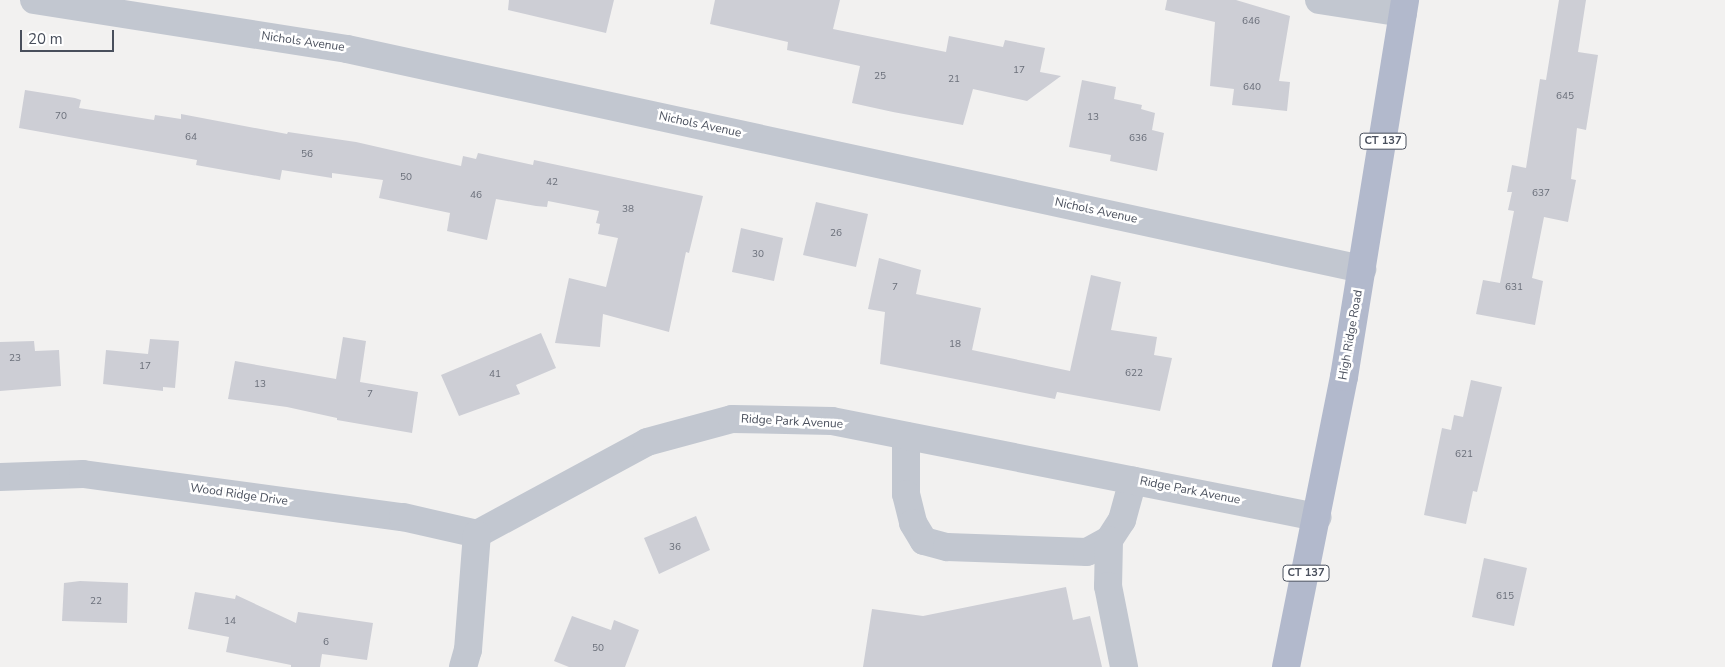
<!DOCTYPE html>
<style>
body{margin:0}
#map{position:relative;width:1725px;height:667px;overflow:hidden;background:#f2f1f0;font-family:"Nunito Sans",sans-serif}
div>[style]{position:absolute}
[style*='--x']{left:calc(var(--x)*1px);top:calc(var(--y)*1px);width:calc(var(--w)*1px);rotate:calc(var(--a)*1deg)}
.building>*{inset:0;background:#cdced5}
.minor>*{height:28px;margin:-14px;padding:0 14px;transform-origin:14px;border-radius:14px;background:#c2c7d0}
.major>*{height:28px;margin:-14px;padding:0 14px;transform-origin:14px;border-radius:14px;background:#b2b9cc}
span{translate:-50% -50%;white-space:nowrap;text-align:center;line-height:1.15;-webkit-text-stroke:5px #fff;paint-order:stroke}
.number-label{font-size:10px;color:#6a6f7a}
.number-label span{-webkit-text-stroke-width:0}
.shield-label span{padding:1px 4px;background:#fff;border:1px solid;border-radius:4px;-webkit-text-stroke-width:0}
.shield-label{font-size:11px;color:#494f5c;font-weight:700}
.street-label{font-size:12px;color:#494f5c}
.scale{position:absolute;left:20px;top:30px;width:94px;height:22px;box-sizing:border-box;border:2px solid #494f5c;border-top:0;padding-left:6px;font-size:15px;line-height:18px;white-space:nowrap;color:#494f5c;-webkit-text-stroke:4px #fff;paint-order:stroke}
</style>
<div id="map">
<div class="building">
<i style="clip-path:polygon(509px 0,614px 0,606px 33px,508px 10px)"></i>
<i style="clip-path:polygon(715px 0,840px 0,833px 29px,946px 52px,949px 36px,1003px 47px,1005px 40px,1045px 48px,1040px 72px,1061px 76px,1027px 101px,973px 89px,963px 125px,893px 112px,852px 103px,860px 66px,787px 50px,788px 42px,710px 24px)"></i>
<i style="clip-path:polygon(1167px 0,1236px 0,1290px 16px,1279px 81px,1290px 82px,1287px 111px,1232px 105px,1234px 89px,1210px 86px,1215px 22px,1165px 10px)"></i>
<i style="clip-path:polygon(1559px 0,1586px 0,1578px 52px,1598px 55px,1586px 130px,1577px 128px,1571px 179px,1576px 180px,1568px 222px,1544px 217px,1532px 278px,1543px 281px,1535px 325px,1476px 314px,1483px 280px,1500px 283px,1514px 211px,1508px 210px,1512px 192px,1507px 192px,1512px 165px,1526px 168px,1540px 79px,1546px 80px)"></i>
<i style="clip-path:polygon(1082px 80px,1116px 87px,1114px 99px,1142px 105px,1141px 109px,1155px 113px,1152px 130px,1164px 133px,1157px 171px,1110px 161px,1111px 155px,1069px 147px)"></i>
<i style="clip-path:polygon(25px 90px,75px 98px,81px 100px,79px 108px,154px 120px,155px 115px,181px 119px,181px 114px,287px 134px,288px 132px,356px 142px,461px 166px,463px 156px,476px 159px,478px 153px,533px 165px,534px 160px,703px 196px,689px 253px,686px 252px,669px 332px,603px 314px,600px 347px,555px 343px,569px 278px,606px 287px,618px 238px,598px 234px,600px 224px,596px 223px,599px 211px,548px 201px,547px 207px,536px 206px,496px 199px,487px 240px,447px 231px,450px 213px,379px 198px,383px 180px,332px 173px,332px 178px,282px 170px,280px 180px,196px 165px,197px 160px,19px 128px)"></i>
<i style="clip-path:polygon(816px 202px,868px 214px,856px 267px,803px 255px)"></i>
<i style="clip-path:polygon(741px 228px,783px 238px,774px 281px,732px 272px)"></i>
<i style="clip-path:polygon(879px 258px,921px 270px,916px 294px,981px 308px,972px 350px,1070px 371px,1091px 275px,1121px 282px,1111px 330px,1157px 337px,1154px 355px,1172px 358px,1160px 411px,1057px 392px,1055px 399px,880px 364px,885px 312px,868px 309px)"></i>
<i style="clip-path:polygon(541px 333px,556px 368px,516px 385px,520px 394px,459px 416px,441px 375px)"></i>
<i style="clip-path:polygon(343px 337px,366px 341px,360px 382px,418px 392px,412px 433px,337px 420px,337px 418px,287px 407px,228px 399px,235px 361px,336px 379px)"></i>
<i style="clip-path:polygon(150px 339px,179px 341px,175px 388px,163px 387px,163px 391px,103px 384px,106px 350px,148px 354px)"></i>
<i style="clip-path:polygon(34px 341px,35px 351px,59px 350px,61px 386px,0 391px,0 342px)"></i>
<i style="clip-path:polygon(1471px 380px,1502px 387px,1477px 492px,1473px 491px,1466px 524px,1424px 515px,1442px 428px,1451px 430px,1454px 415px,1463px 417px)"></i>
<i style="clip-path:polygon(696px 516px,710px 550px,659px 574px,644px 538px)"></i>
<i style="clip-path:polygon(1484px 558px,1527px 568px,1514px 626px,1472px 617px)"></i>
<i style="clip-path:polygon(80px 581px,128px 583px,127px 623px,62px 621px,64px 583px)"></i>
<i style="clip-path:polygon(1066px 587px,1073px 620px,1090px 616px,1102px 667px,863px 667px,872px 609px,923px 616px)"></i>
<i style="clip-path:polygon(195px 592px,235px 599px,236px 595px,296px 623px,298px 612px,373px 623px,367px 660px,322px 654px,320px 667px,291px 667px,291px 665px,226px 652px,229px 637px,188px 629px)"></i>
<i style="clip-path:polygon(572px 616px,611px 630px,614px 620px,639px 630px,625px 667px,569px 667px,554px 661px)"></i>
</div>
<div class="minor">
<i style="--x:34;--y:0;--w:317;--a:8.9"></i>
<i style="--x:347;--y:49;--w:1039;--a:12.23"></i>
<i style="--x:1319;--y:0;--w:85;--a:8.8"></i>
<i style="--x:906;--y:436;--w:58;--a:90"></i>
<i style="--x:906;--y:494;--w:30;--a:76"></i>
<i style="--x:913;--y:523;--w:21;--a:59"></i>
<i style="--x:924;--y:541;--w:24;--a:15"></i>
<i style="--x:947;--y:547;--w:140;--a:2"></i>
<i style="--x:1087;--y:552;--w:25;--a:-29"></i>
<i style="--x:1109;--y:540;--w:24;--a:-57"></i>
<i style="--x:1122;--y:520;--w:41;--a:-74.6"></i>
<i style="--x:0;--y:477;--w:83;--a:-2.1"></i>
<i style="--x:83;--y:474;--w:323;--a:7.7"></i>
<i style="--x:403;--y:517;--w:76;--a:12.9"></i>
<i style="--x:477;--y:534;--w:193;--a:-28.4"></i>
<i style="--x:647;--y:442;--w:88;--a:-15.1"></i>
<i style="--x:732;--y:419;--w:100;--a:1.1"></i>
<i style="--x:832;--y:421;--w:495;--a:11.2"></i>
<i style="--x:1109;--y:540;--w:46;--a:91.2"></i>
<i style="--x:1108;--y:586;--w:83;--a:78.8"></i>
<i style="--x:463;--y:667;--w:18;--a:-74"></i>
<i style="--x:468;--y:650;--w:116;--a:-85.6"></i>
</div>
<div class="major">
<i style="--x:1286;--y:667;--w:296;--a:-78.7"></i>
<i style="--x:1344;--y:377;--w:382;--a:-80.8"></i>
</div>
<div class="number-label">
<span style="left:1251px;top:22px">646</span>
<span style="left:1019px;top:71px">17</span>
<span style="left:880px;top:77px">25</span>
<span style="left:954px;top:80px">21</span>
<span style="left:1252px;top:88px">640</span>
<span style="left:1565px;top:97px">645</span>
<span style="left:61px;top:117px">70</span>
<span style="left:1093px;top:118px">13</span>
<span style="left:191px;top:138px">64</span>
<span style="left:1138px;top:139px">636</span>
<span style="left:307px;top:155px">56</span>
<span style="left:406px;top:178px">50</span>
<span style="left:552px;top:183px">42</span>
<span style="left:1541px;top:194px">637</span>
<span style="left:476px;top:196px">46</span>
<span style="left:628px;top:210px">38</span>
<span style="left:836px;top:234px">26</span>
<span style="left:758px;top:255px">30</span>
<span style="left:895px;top:288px">7</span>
<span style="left:1514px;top:288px">631</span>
<span style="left:955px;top:345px">18</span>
<span style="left:15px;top:359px">23</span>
<span style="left:145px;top:367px">17</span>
<span style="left:1134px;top:374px">622</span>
<span style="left:495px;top:375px">41</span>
<span style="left:260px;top:385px">13</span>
<span style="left:370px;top:395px">7</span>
<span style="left:1464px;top:455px">621</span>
<span style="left:675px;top:548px">36</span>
<span style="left:1505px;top:597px">615</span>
<span style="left:96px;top:602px">22</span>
<span style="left:230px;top:622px">14</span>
<span style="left:326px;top:643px">6</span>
<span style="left:598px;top:649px">50</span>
</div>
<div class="shield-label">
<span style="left:1383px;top:141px">CT 137</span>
<span style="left:1306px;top:573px">CT 137</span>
</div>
<div class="street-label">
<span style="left:303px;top:42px;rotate:8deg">Nichols Avenue</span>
<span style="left:700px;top:125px;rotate:12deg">Nichols Avenue</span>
<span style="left:1096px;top:211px;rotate:12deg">Nichols Avenue</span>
<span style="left:1351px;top:335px;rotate:-80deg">High Ridge Road</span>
<span style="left:792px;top:422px;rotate:3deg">Ridge Park Avenue</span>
<span style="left:1190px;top:491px;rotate:11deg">Ridge Park Avenue</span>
<span style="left:239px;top:495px;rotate:8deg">Wood Ridge Drive</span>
</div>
<div class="scale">20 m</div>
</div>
